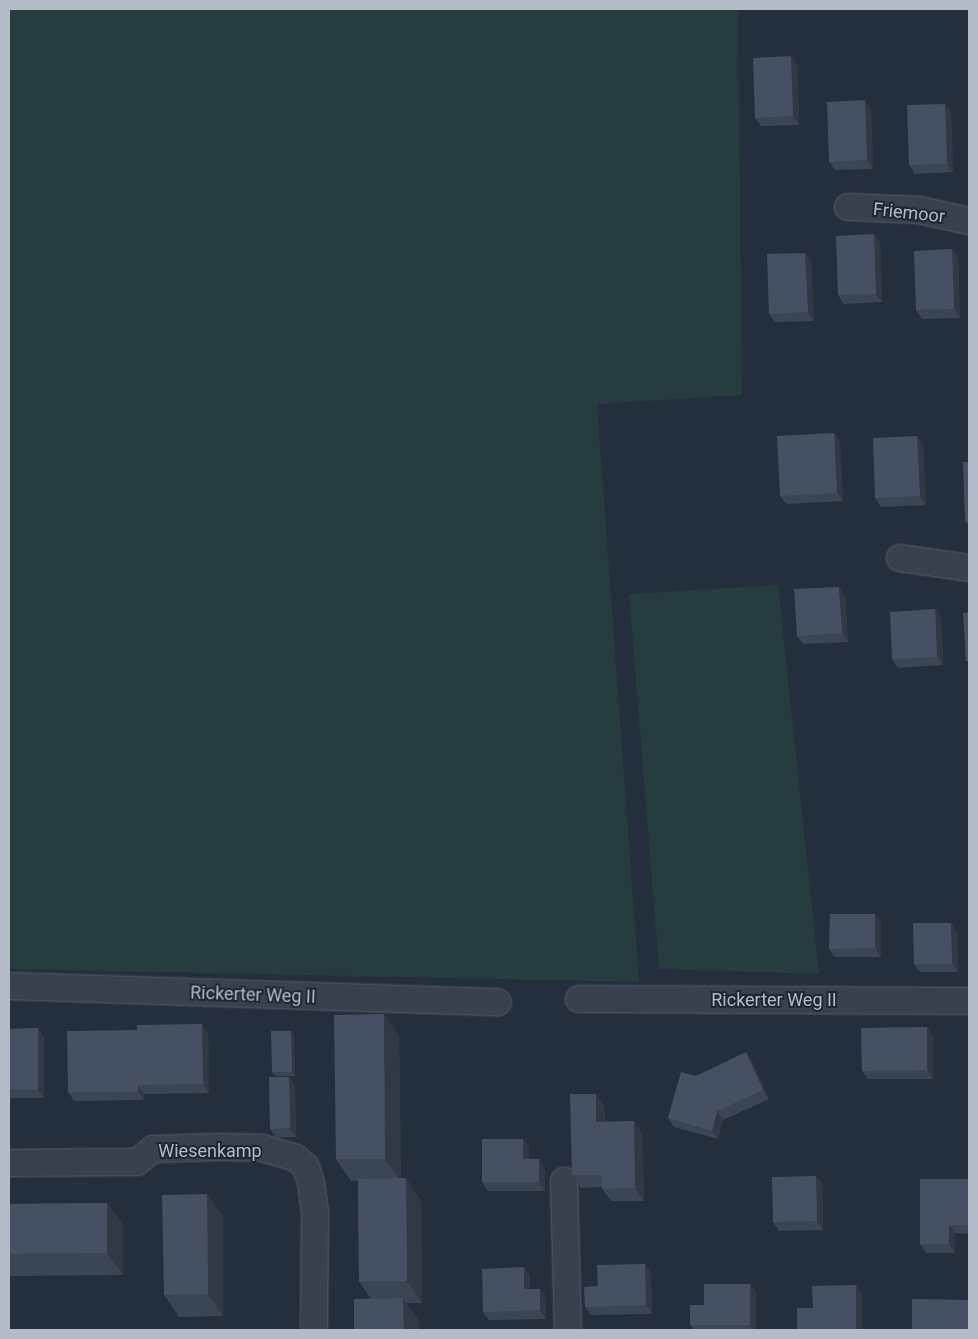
<!DOCTYPE html>
<style>
body{margin:0}
#map{position:relative;width:978px;height:1339px;overflow:hidden;background:#242f3e;font-family:Roboto,sans-serif}
div>[style]{position:absolute}
[style*='--x']{left:calc(var(--x)*1px);top:calc(var(--y)*1px);width:calc(var(--w)*1px);rotate:calc(var(--a)*1deg)}
.green>*{inset:0;background:#263c3f}
.roads{filter:drop-shadow(0 0 1px #565f6c) drop-shadow(0 0 1px #565f6c)}
.street>*{height:26px;margin:-13px;padding:0 13px;transform-origin:13px;border-radius:13px;background:#38414e}
.wall>*{inset:0;background:#3b4654}
.shaded-wall>*{inset:0;background:#303945}
.building>*{inset:0;background:#455162}
span{translate:-50% -50%;white-space:nowrap;text-align:center;line-height:1.15;-webkit-text-stroke:4px #1d2633;paint-order:stroke}
.street-label{font-size:18px;color:#b4bcc9}
.frame{position:absolute;inset:0;border:10px solid #b4bcc9;pointer-events:none}
</style>
<div id="map">
<div class="green">
<i style="clip-path:polygon(9px 9px,738px 9px,742px 395px,597px 404px,639px 982px,9px 969px)"></i>
<i style="clip-path:polygon(778px 585px,819px 974px,659px 969px,629px 594px)"></i>
</div>
<div class="roads">
<div class="street">
<i style="--x:848;--y:207;--w:71;--a:2.4"></i>
<i style="--x:919;--y:210;--w:51;--a:12.4"></i>
<i style="--x:900;--y:558;--w:70;--a:8.2"></i>
<i style="--x:9;--y:986;--w:489;--a:1.9"></i>
<i style="--x:579;--y:999;--w:390;--a:0.3"></i>
<i style="--x:9;--y:1163;--w:128;--a:-0.4"></i>
<i style="--x:137;--y:1162;--w:21;--a:-39"></i>
<i style="--x:153;--y:1149;--w:67;--a:-1.7"></i>
<i style="--x:220;--y:1147;--w:42;--a:1.4"></i>
<i style="--x:262;--y:1148;--w:35;--a:16"></i>
<i style="--x:296;--y:1158;--w:13;--a:42"></i>
<i style="--x:306;--y:1167;--w:17;--a:73"></i>
<i style="--x:311;--y:1183;--w:30;--a:82"></i>
<i style="--x:315;--y:1213;--w:117;--a:90.5"></i>
<i style="--x:564;--y:1181;--w:149;--a:88.5"></i>
</div>
</div>
<div class="wall">
<i style="clip-path:polygon(797px 65px,799px 125px,761px 126px,755px 118px)"></i>
<i style="clip-path:polygon(945px 104px,951px 113px,953px 172px,915px 174px,909px 165px)"></i>
<i style="clip-path:polygon(871px 109px,873px 169px,835px 170px,829px 162px)"></i>
<i style="clip-path:polygon(874px 234px,880px 243px,882px 302px,844px 304px,838px 295px)"></i>
<i style="clip-path:polygon(952px 249px,958px 258px,960px 318px,922px 319px,916px 310px)"></i>
<i style="clip-path:polygon(811px 261px,814px 321px,775px 322px,769px 314px)"></i>
<i style="clip-path:polygon(834px 433px,840px 442px,843px 501px,786px 504px,780px 496px)"></i>
<i style="clip-path:polygon(917px 436px,923px 445px,926px 505px,881px 507px,875px 498px)"></i>
<i style="clip-path:polygon(969px 462px,969px 527px,965px 521px)"></i>
<i style="clip-path:polygon(845px 595px,848px 642px,803px 644px,797px 636px)"></i>
<i style="clip-path:polygon(935px 609px,941px 618px,943px 665px,898px 668px,892px 659px)"></i>
<i style="clip-path:polygon(881px 922px,881px 957px,835px 957px,829px 949px)"></i>
<i style="clip-path:polygon(957px 931px,958px 972px,920px 972px,914px 964px)"></i>
<i style="clip-path:polygon(202px 1024px,208px 1033px,209px 1093px,144px 1094px,144px 1100px,74px 1101px,68px 1092px,137px 1030px)"></i>
<i style="clip-path:polygon(927px 1027px,933px 1036px,933px 1079px,868px 1079px,862px 1071px)"></i>
<i style="clip-path:polygon(38px 1028px,44px 1037px,44px 1098px,9px 1098px,9px 1029px)"></i>
<i style="clip-path:polygon(294px 1035px,295px 1076px,275px 1076px,272px 1072px)"></i>
<i style="clip-path:polygon(399px 1036px,401px 1178px,421px 1200px,422px 1303px,406px 1303px,419px 1320px,371px 1299px,359px 1281px,358px 1181px,351px 1181px,336px 1159px)"></i>
<i style="clip-path:polygon(752px 1061px,769px 1099px,723px 1120px,718px 1139px,674px 1127px,668px 1118px,696px 1076px)"></i>
<i style="clip-path:polygon(289px 1077px,295px 1086px,296px 1137px,276px 1137px,270px 1129px)"></i>
<i style="clip-path:polygon(596px 1094px,604px 1106px,605px 1121px,642px 1133px,644px 1201px,611px 1201px,602px 1189px,602px 1187px,581px 1188px,572px 1175px)"></i>
<i style="clip-path:polygon(529px 1147px,529px 1159px,539px 1159px,545px 1168px,545px 1191px,488px 1191px,482px 1182px)"></i>
<i style="clip-path:polygon(816px 1176px,822px 1184px,823px 1230px,779px 1231px,773px 1222px)"></i>
<i style="clip-path:polygon(969px 1179px,969px 1234px,955px 1233px,955px 1253px,926px 1253px,920px 1244px)"></i>
<i style="clip-path:polygon(207px 1194px,223px 1216px,223px 1316px,179px 1317px,164px 1295px)"></i>
<i style="clip-path:polygon(107px 1203px,123px 1224px,123px 1275px,9px 1276px,9px 1204px)"></i>
<i style="clip-path:polygon(645px 1264px,651px 1273px,652px 1314px,591px 1315px,585px 1307px,598px 1286px)"></i>
<i style="clip-path:polygon(524px 1267px,530px 1276px,530px 1289px,540px 1289px,546px 1297px,546px 1319px,489px 1320px,483px 1312px)"></i>
<i style="clip-path:polygon(750px 1284px,756px 1292px,756px 1330px,694px 1330px,690px 1325px)"></i>
<i style="clip-path:polygon(856px 1285px,862px 1294px,862px 1330px,798px 1330px,797px 1329px)"></i>
</div>
<div class="shaded-wall">
<i style="clip-path:polygon(791px 56px,797px 65px,799px 125px,793px 116px)"></i>
<i style="clip-path:polygon(865px 100px,871px 109px,873px 169px,867px 160px)"></i>
<i style="clip-path:polygon(945px 104px,951px 113px,953px 172px,947px 164px)"></i>
<i style="clip-path:polygon(874px 234px,880px 243px,882px 302px,876px 294px)"></i>
<i style="clip-path:polygon(952px 249px,958px 258px,960px 318px,954px 309px)"></i>
<i style="clip-path:polygon(805px 253px,811px 261px,814px 321px,808px 312px)"></i>
<i style="clip-path:polygon(834px 433px,840px 442px,843px 501px,837px 493px)"></i>
<i style="clip-path:polygon(917px 436px,923px 445px,926px 505px,920px 496px)"></i>
<i style="clip-path:polygon(839px 587px,845px 595px,848px 642px,842px 633px)"></i>
<i style="clip-path:polygon(935px 609px,941px 618px,943px 665px,937px 657px)"></i>
<i style="clip-path:polygon(875px 914px,881px 922px,881px 957px,875px 948px)"></i>
<i style="clip-path:polygon(951px 923px,957px 931px,958px 972px,952px 964px)"></i>
<i style="clip-path:polygon(384px 1014px,399px 1036px,401px 1181px,385px 1159px)"></i>
<i style="clip-path:polygon(202px 1024px,208px 1033px,209px 1093px,203px 1084px)"></i>
<i style="clip-path:polygon(927px 1027px,933px 1036px,933px 1079px,927px 1070px)"></i>
<i style="clip-path:polygon(38px 1028px,44px 1037px,44px 1098px,38px 1090px)"></i>
<i style="clip-path:polygon(291px 1031px,294px 1035px,295px 1076px,292px 1072px)"></i>
<i style="clip-path:polygon(746px 1052px,752px 1061px,769px 1099px,763px 1090px)"></i>
<i style="clip-path:polygon(289px 1077px,295px 1086px,296px 1137px,290px 1128px)"></i>
<i style="clip-path:polygon(138px 1085px,144px 1094px,144px 1100px,138px 1092px)"></i>
<i style="clip-path:polygon(596px 1094px,604px 1106px,605px 1134px,596px 1122px)"></i>
<i style="clip-path:polygon(717px 1111px,723px 1120px,718px 1139px,712px 1131px)"></i>
<i style="clip-path:polygon(634px 1121px,642px 1133px,644px 1201px,635px 1188px)"></i>
<i style="clip-path:polygon(523px 1139px,529px 1147px,529px 1168px,523px 1159px)"></i>
<i style="clip-path:polygon(539px 1159px,545px 1168px,545px 1191px,539px 1182px)"></i>
<i style="clip-path:polygon(816px 1176px,822px 1184px,823px 1230px,817px 1221px)"></i>
<i style="clip-path:polygon(406px 1178px,421px 1200px,422px 1303px,407px 1281px)"></i>
<i style="clip-path:polygon(207px 1194px,223px 1216px,223px 1316px,208px 1294px)"></i>
<i style="clip-path:polygon(107px 1203px,123px 1224px,123px 1275px,107px 1253px)"></i>
<i style="clip-path:polygon(949px 1225px,955px 1233px,955px 1253px,949px 1244px)"></i>
<i style="clip-path:polygon(645px 1264px,651px 1273px,652px 1314px,646px 1305px)"></i>
<i style="clip-path:polygon(524px 1267px,530px 1276px,530px 1298px,524px 1289px)"></i>
<i style="clip-path:polygon(750px 1284px,756px 1292px,756px 1330px,753px 1330px,750px 1325px)"></i>
<i style="clip-path:polygon(856px 1285px,862px 1294px,862px 1330px,857px 1330px,856px 1329px)"></i>
<i style="clip-path:polygon(540px 1289px,546px 1297px,546px 1319px,540px 1310px)"></i>
<i style="clip-path:polygon(403px 1298px,419px 1320px,419px 1330px,404px 1330px)"></i>
</div>
<div class="building">
<i style="clip-path:polygon(791px 56px,793px 116px,755px 118px,753px 58px)"></i>
<i style="clip-path:polygon(865px 100px,867px 160px,829px 162px,827px 102px)"></i>
<i style="clip-path:polygon(945px 104px,947px 164px,909px 165px,907px 105px)"></i>
<i style="clip-path:polygon(874px 234px,876px 294px,838px 295px,836px 236px)"></i>
<i style="clip-path:polygon(952px 249px,954px 309px,916px 310px,914px 251px)"></i>
<i style="clip-path:polygon(805px 253px,808px 312px,769px 314px,767px 254px)"></i>
<i style="clip-path:polygon(834px 433px,837px 493px,780px 496px,777px 436px)"></i>
<i style="clip-path:polygon(917px 436px,920px 496px,875px 498px,873px 438px)"></i>
<i style="clip-path:polygon(963px 462px,969px 462px,969px 521px,965px 521px)"></i>
<i style="clip-path:polygon(839px 587px,842px 633px,797px 636px,794px 589px)"></i>
<i style="clip-path:polygon(935px 609px,937px 657px,892px 659px,890px 612px)"></i>
<i style="clip-path:polygon(969px 612px,969px 661px,966px 661px,963px 613px)"></i>
<i style="clip-path:polygon(830px 914px,875px 914px,875px 948px,829px 949px)"></i>
<i style="clip-path:polygon(913px 923px,951px 923px,952px 964px,914px 964px)"></i>
<i style="clip-path:polygon(384px 1014px,385px 1159px,336px 1159px,334px 1015px)"></i>
<i style="clip-path:polygon(202px 1024px,203px 1084px,138px 1085px,138px 1092px,68px 1092px,67px 1031px,137px 1030px,137px 1025px)"></i>
<i style="clip-path:polygon(927px 1027px,927px 1070px,862px 1071px,861px 1028px)"></i>
<i style="clip-path:polygon(38px 1028px,38px 1090px,9px 1089px,9px 1029px)"></i>
<i style="clip-path:polygon(271px 1031px,291px 1031px,292px 1072px,272px 1072px)"></i>
<i style="clip-path:polygon(746px 1052px,763px 1090px,717px 1111px,712px 1131px,668px 1118px,681px 1072px,696px 1076px)"></i>
<i style="clip-path:polygon(269px 1077px,289px 1077px,290px 1128px,270px 1129px)"></i>
<i style="clip-path:polygon(570px 1094px,596px 1094px,596px 1122px,634px 1121px,635px 1188px,602px 1189px,602px 1175px,572px 1175px)"></i>
<i style="clip-path:polygon(482px 1139px,523px 1139px,523px 1159px,539px 1159px,539px 1182px,482px 1182px)"></i>
<i style="clip-path:polygon(816px 1176px,817px 1221px,773px 1222px,772px 1177px)"></i>
<i style="clip-path:polygon(406px 1178px,407px 1281px,359px 1281px,358px 1179px)"></i>
<i style="clip-path:polygon(920px 1179px,969px 1179px,969px 1225px,949px 1225px,949px 1244px,920px 1244px)"></i>
<i style="clip-path:polygon(207px 1194px,208px 1294px,164px 1295px,162px 1195px)"></i>
<i style="clip-path:polygon(107px 1203px,107px 1253px,9px 1254px,9px 1204px)"></i>
<i style="clip-path:polygon(645px 1264px,646px 1305px,585px 1307px,584px 1287px,598px 1286px,597px 1265px)"></i>
<i style="clip-path:polygon(524px 1267px,524px 1289px,540px 1289px,540px 1310px,483px 1312px,482px 1269px)"></i>
<i style="clip-path:polygon(704px 1284px,750px 1284px,750px 1325px,690px 1325px,690px 1305px,704px 1305px)"></i>
<i style="clip-path:polygon(856px 1285px,856px 1329px,797px 1329px,797px 1308px,813px 1308px,812px 1286px)"></i>
<i style="clip-path:polygon(403px 1298px,404px 1330px,354px 1330px,354px 1299px)"></i>
<i style="clip-path:polygon(912px 1299px,969px 1300px,969px 1330px,912px 1330px)"></i>
</div>
<div class="street-label">
<span style="left:909px;top:213px;rotate:6deg">Friemoor</span>
<span style="left:253px;top:995px;rotate:2deg">Rickerter Weg II</span>
<span style="left:774px;top:1000px">Rickerter Weg II</span>
<span style="left:210px;top:1151px">Wiesenkamp</span>
</div>
<div class="frame"></div>
</div>
